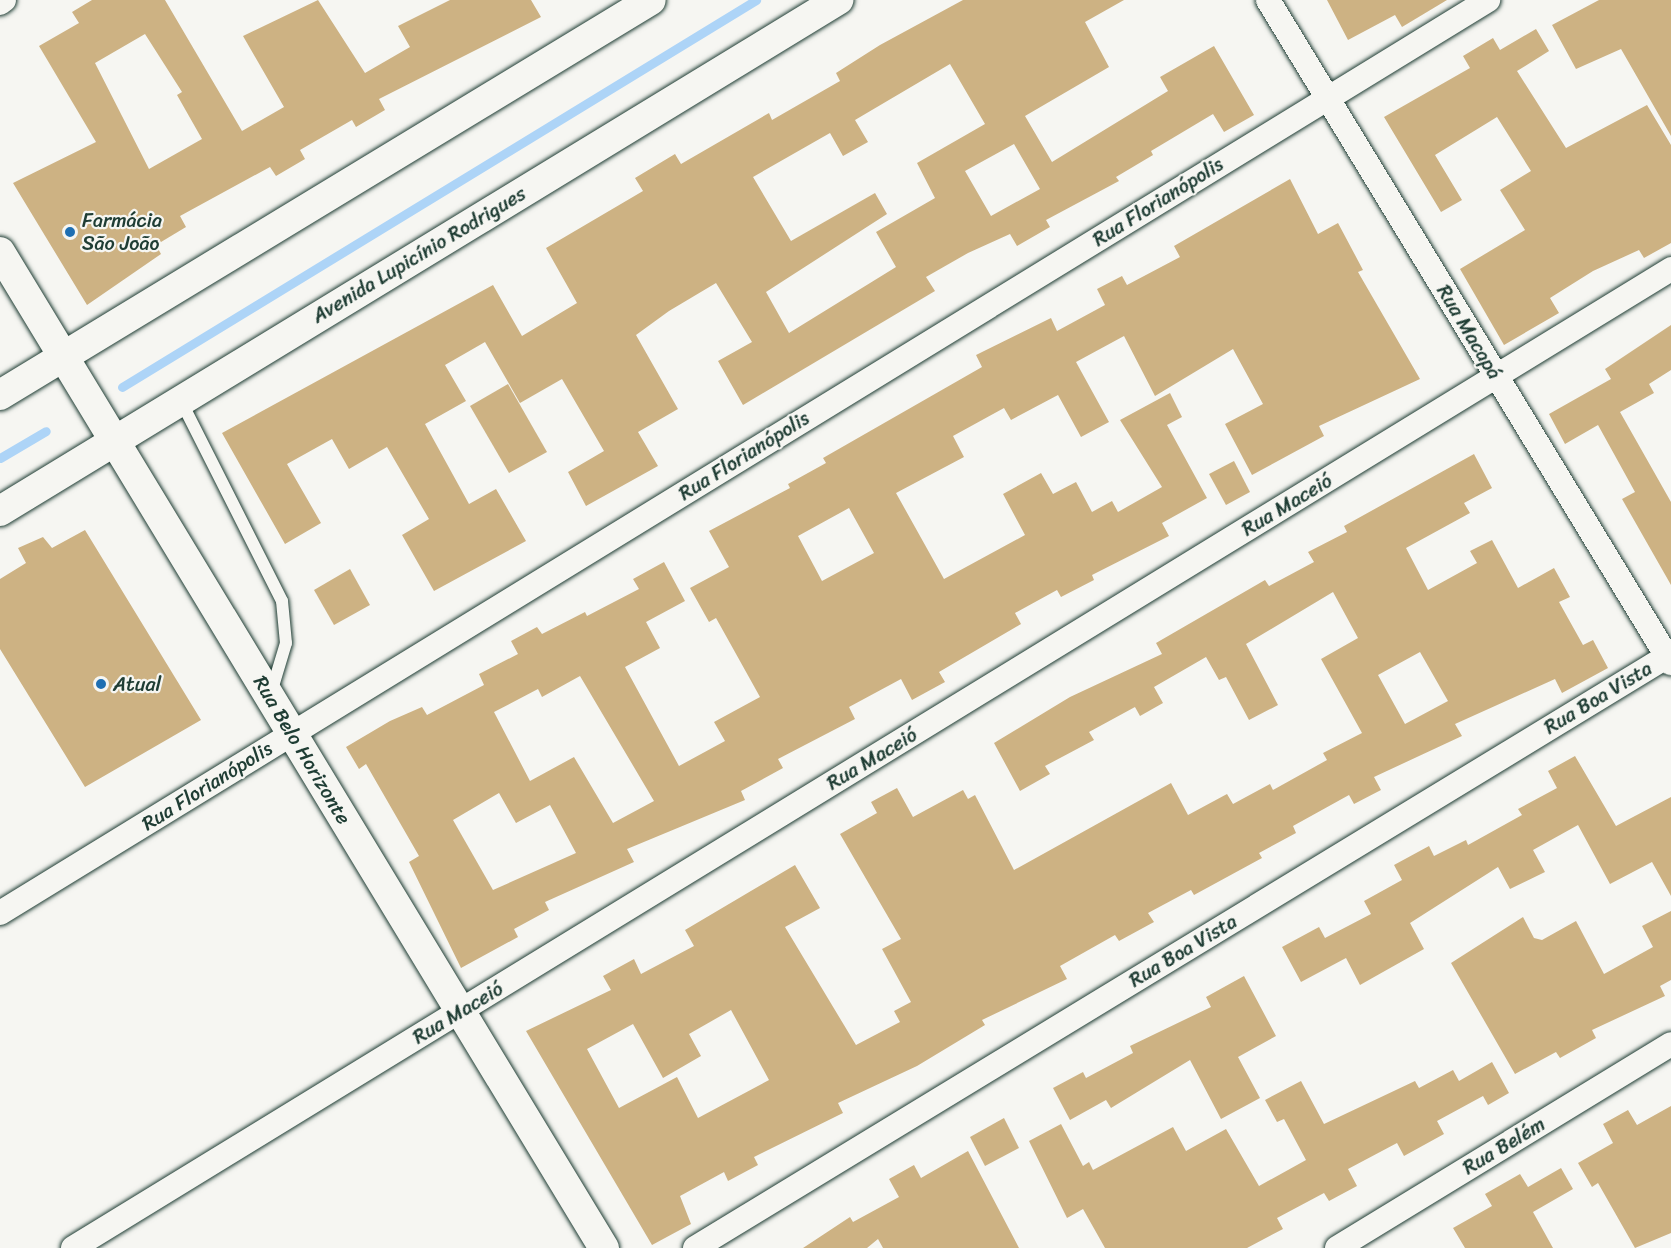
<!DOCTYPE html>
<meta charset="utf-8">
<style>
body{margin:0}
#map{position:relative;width:1671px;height:1248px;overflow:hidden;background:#f6f6f2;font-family:Sriracha,sans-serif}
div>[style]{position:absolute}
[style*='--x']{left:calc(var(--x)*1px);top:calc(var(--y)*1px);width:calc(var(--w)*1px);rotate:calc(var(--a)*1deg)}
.stream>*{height:9px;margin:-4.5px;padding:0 4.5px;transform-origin:4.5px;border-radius:4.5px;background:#add4f7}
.building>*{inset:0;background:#cdb283}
.roads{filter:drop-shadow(0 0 2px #1f3d34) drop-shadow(0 0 2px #1f3d34)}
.service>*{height:12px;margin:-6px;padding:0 6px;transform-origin:6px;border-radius:6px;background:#f6f6f2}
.minor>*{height:24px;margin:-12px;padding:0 12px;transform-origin:12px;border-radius:12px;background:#f6f6f2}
.tertiary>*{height:30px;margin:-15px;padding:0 15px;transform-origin:15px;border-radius:15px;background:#f6f6f2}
.dots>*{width:16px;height:16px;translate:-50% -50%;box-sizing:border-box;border:3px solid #f6f6f2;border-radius:50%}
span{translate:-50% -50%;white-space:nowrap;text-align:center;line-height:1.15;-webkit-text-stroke:4.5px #f6f6f2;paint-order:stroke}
.street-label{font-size:20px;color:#1f3d34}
.poi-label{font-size:20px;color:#1f3d34}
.left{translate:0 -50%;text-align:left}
</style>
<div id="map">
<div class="stream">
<i style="--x:122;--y:387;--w:743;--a:-31.4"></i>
<i style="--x:0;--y:458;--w:53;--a:-30.4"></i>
</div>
<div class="building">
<i style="clip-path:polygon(evenodd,92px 0,165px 0,242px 131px,284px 107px,243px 36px,318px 0,365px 73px,410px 47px,398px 26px,450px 0,531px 0,541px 17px,379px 99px,385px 110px,356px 127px,352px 120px,300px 150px,305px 159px,276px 176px,270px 167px,180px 216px,186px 227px,156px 245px,161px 254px,87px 305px,13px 183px,96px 142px,39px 46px,79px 23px,72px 12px,92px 0,145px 34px,182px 92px,177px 95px,202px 139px,149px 169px,95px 63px,145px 34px)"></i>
<i style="clip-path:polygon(evenodd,963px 0,1124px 0,1085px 22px,1109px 67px,1025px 116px,1052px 162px,1168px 91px,1160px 77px,1214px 46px,1254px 115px,1224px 132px,1213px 114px,1151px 151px,1153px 155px,1116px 177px,1119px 181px,1046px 220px,1050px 227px,1017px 246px,1010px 234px,968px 253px,926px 277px,935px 291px,743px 405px,718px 361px,752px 342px,716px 283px,669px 311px,636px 335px,678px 409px,638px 432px,658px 466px,586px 506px,568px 472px,604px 451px,562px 379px,520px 403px,485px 342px,445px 365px,466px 401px,425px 424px,469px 504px,496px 489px,526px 541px,434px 591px,402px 535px,429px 519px,387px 447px,349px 469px,332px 439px,287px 464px,321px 523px,285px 544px,222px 433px,493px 285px,522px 336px,577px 303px,546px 248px,643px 191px,635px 178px,675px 154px,681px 164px,769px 113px,772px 120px,840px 81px,836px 73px,880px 45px,963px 0,950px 64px,985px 124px,917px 163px,935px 198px,876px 232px,896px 267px,789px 333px,766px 292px,887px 214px,875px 193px,791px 241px,753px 177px,830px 133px,843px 156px,868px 142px,855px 120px,950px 64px,963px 0,1014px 144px,1040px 189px,991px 216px,965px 171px,1014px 144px)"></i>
<i style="clip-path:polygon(1327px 0,1447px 0,1402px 27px,1395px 15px,1348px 40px)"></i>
<i style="clip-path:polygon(1599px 0,1671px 0,1671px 136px,1621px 49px,1576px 69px,1552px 25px)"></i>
<i style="clip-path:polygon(1536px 29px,1549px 51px,1517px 71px,1566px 148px,1647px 105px,1671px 145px,1671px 243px,1644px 258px,1639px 250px,1593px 271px,1550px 298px,1559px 313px,1504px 345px,1460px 269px,1525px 230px,1500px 190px,1531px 171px,1497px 117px,1435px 155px,1462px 200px,1441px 212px,1384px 117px,1470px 68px,1463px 56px,1493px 38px,1500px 50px)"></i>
<i style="clip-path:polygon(evenodd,1290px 179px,1318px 234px,1338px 223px,1363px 270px,1358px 272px,1420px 379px,1319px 426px,1324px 436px,1252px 475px,1225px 424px,1263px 404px,1233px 349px,1155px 396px,1124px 336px,1076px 362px,1109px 422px,1081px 437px,1058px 395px,1011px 420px,1004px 408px,953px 436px,964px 457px,896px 493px,944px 579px,1025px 535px,1003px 494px,1041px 473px,1053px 494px,1076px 482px,1092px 512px,1112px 501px,1118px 512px,1162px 487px,1120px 420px,1170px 393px,1182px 417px,1167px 425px,1207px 498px,1162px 523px,1169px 536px,1092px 575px,1094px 580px,1061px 597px,1057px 590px,1015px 613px,1021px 624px,939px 672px,945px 682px,912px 700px,901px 679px,849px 707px,855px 719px,778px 759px,783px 768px,741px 791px,745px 800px,627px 849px,634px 862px,545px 902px,549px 910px,514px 929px,518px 937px,461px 968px,409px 862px,419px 856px,366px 764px,359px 769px,346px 747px,390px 721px,422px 707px,427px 715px,484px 685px,479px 674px,518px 654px,511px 641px,537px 627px,542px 634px,585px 612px,587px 616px,639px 589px,633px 579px,664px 562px,685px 601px,646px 622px,660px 648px,625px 667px,679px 766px,725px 741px,714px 722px,760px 697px,716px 618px,709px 622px,690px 588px,729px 567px,709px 531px,790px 488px,788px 484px,826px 463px,823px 458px,982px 367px,976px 355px,1051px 318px,1057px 331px,1105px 305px,1097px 289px,1122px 276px,1127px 285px,1180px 257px,1174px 246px,1290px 179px,849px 508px,874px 553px,822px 581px,798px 536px,849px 508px,1290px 179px,580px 676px,654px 801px,613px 823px,574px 757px,530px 781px,494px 712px,538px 689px,542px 697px,580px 676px,1290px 179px,499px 793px,516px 823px,550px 805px,576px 853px,493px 890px,453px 820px,499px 793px)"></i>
<i style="clip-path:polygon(1671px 325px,1671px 370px,1649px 384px,1654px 393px,1620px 412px,1671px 502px,1671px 585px,1622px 499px,1635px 492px,1598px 425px,1565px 444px,1549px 414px,1611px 379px,1605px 369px)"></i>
<i style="clip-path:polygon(508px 384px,547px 452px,509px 473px,470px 406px)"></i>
<i style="clip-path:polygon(evenodd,1474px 454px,1492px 488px,1464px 503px,1470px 513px,1406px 548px,1428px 590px,1477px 563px,1470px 551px,1492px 540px,1518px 588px,1554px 568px,1570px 597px,1559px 602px,1583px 645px,1593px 640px,1608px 668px,1562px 693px,1555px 679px,1455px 724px,1462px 736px,1374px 777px,1381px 790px,1354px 804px,1349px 795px,1293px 826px,1296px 833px,1259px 853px,1262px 858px,1194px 895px,1191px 890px,1148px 913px,1154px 922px,1119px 941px,1115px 935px,1060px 966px,1067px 979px,982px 1020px,985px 1025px,917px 1066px,838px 1103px,843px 1113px,754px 1157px,758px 1165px,728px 1181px,724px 1172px,680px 1196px,691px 1224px,652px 1245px,526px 1031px,611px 990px,603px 976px,634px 959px,641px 974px,694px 946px,685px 930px,795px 865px,820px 908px,785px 927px,856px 1045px,900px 1022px,894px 1011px,911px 1002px,882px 949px,901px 939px,840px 834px,877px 813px,871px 802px,897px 788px,913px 817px,963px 790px,968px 799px,975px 795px,1014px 870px,1171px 783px,1188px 815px,1227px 794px,1233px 804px,1270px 784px,1273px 790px,1327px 760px,1323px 753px,1362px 733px,1321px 659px,1358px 638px,1333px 592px,1246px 644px,1278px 705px,1249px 720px,1226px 677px,1219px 680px,1206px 657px,1154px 687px,1163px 703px,1140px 716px,1135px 707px,1089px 732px,1094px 740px,1045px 766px,1050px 774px,1020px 791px,994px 743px,1070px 697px,1162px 654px,1156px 643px,1265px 580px,1269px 586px,1314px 562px,1308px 552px,1347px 532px,1344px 526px,1474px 454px,1420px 652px,1448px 701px,1405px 724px,1378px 675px,1420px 652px,1474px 454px,731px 1010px,769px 1080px,698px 1118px,677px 1077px,619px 1108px,587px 1049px,633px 1024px,663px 1078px,701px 1056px,689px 1034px,731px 1010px)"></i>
<i style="clip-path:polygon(1234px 461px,1250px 492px,1226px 505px,1209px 474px)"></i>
<i style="clip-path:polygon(85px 530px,201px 720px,85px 787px,0 649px,0 579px,26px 563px,18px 548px,43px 537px,52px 548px)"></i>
<i style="clip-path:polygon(350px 569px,370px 605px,334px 625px,314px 590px)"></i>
<i style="clip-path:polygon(1575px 756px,1616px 826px,1671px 797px,1671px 896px,1652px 862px,1610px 884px,1578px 825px,1533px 850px,1545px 872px,1510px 889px,1498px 867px,1410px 923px,1424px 949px,1383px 972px,1360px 985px,1346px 958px,1301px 982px,1282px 947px,1319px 927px,1325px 938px,1371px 914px,1364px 901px,1402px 880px,1394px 865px,1429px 846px,1434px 856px,1466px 840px,1468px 845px,1522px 815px,1518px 809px,1557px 788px,1548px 771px)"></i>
<i style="clip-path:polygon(1671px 911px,1671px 980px,1660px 986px,1665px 996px,1592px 1030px,1596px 1038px,1560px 1058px,1556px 1052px,1515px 1074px,1451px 963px,1523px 917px,1534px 938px,1542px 940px,1576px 921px,1604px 974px,1653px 947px,1642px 926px)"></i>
<i style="clip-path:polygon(1244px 976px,1276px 1036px,1238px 1057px,1260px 1098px,1221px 1119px,1190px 1060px,1111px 1108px,1106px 1100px,1070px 1120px,1053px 1088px,1083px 1072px,1086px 1078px,1133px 1053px,1130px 1046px,1211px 1007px,1206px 997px)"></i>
<i style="clip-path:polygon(1492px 1062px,1509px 1093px,1488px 1105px,1483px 1096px,1437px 1121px,1444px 1134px,1404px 1156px,1397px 1143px,1348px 1169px,1357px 1186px,1329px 1201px,1324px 1193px,1277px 1218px,1283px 1229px,1247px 1248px,1105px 1248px,1083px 1209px,1067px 1218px,1029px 1141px,1061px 1124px,1083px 1166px,1089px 1162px,1093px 1170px,1173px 1127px,1186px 1151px,1226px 1129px,1259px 1186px,1306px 1160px,1284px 1119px,1277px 1122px,1265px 1100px,1301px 1081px,1324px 1124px,1415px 1081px,1419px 1088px,1453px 1070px,1459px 1081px)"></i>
<i style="clip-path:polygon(1671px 1106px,1671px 1233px,1635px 1248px,1598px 1183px,1592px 1187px,1578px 1163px,1613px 1143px,1603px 1124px,1628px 1110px,1637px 1125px)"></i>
<i style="clip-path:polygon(1004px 1118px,1019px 1148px,985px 1166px,970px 1137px)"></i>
<i style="clip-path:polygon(968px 1151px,1019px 1248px,883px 1248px,878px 1239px,867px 1248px,803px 1248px,850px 1217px,853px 1222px,899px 1197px,889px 1179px,914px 1165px,921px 1178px)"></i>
<i style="clip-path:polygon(1561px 1168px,1573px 1189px,1533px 1212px,1553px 1248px,1465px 1248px,1453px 1228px,1492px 1206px,1485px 1194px,1520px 1174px,1528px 1187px)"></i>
</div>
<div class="roads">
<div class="service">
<i style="--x:181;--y:401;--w:224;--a:63.2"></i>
<i style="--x:282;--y:601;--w:42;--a:84.6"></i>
<i style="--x:286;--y:643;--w:52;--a:106.7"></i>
</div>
<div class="minor">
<i style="--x:1268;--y:0;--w:776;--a:58.71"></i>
<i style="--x:0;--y:3;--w:5;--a:-37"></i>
<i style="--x:0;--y:913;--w:1746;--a:-31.53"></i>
<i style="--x:73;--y:1248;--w:1874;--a:-31.49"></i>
<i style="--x:695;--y:1248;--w:1143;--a:-31.32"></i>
<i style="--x:1337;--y:1248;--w:391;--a:-31.4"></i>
</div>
<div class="tertiary">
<i style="--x:0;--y:252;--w:1165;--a:58.77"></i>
<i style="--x:0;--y:395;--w:761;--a:-31.25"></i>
<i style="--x:0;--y:511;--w:982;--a:-31.37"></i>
</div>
</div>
<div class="dots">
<i style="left:70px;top:232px;background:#1f6fb2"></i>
<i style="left:101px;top:684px;background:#1f6fb2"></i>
</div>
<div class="street-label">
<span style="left:1158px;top:202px;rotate:-32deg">Rua Florianópolis</span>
<span style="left:419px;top:255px;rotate:-31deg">Avenida Lupicínio Rodrigues</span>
<span style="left:1469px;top:332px;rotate:59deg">Rua Macapá</span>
<span style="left:744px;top:456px;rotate:-32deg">Rua Florianópolis</span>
<span style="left:1287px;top:505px;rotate:-31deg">Rua Maceió</span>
<span style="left:1598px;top:698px;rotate:-31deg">Rua Boa Vista</span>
<span style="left:302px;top:750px;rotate:59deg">Rua Belo Horizonte</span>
<span style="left:872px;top:759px;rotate:-31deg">Rua Maceió</span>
<span style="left:207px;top:786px;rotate:-32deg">Rua Florianópolis</span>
<span style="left:1183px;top:951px;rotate:-31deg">Rua Boa Vista</span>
<span style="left:458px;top:1013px;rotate:-31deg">Rua Maceió</span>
<span style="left:1504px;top:1146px;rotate:-31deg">Rua Belém</span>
</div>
<div class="poi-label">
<span class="left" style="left:82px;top:232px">Farmácia<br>São João</span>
<span class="left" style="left:113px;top:684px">Atual</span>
</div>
</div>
